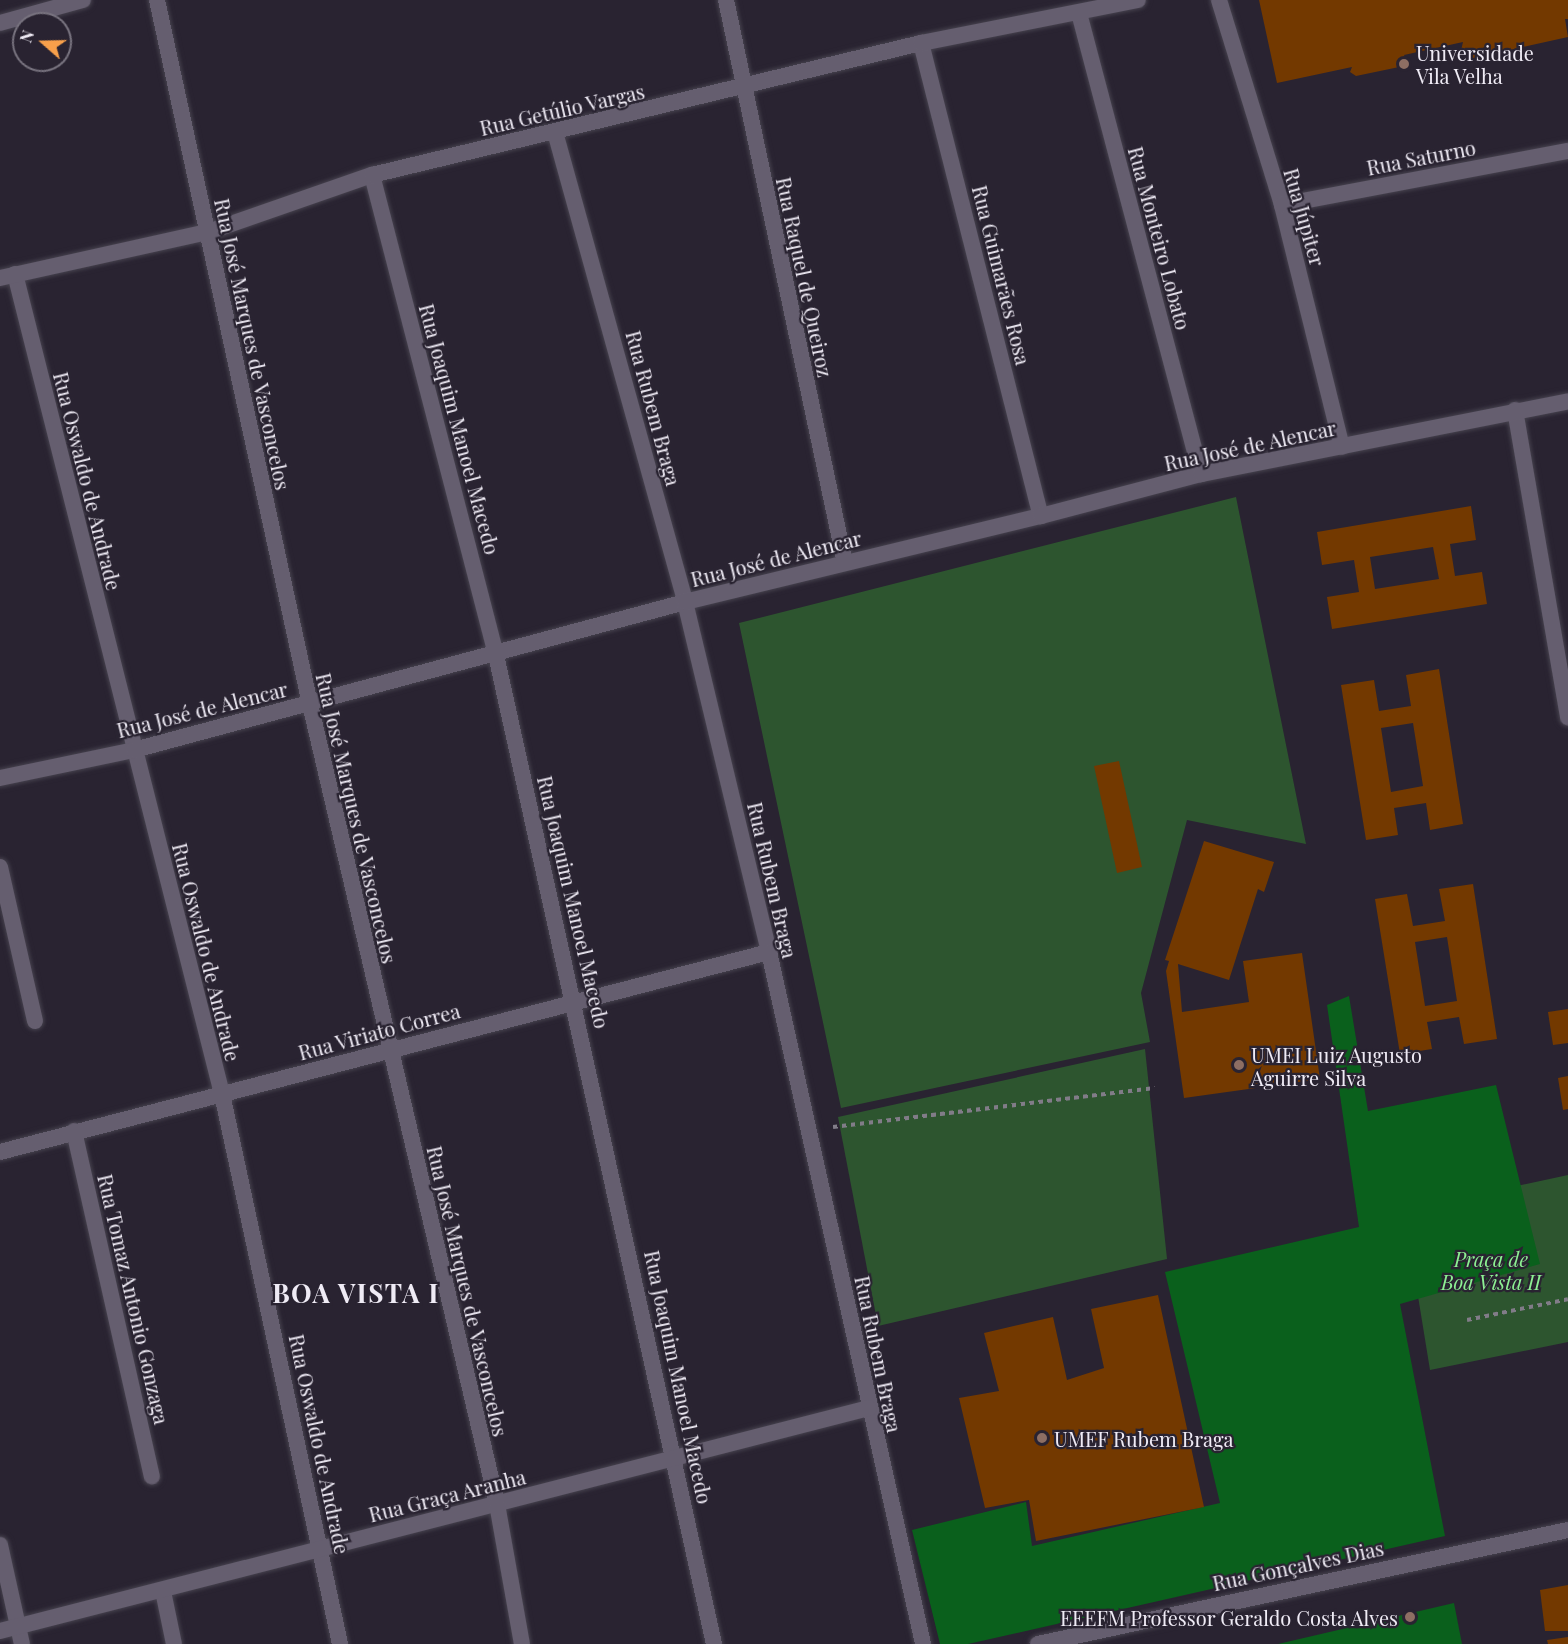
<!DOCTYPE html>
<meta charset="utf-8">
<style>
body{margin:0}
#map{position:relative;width:1568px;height:1644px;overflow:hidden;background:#292331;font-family:"Playfair Display",serif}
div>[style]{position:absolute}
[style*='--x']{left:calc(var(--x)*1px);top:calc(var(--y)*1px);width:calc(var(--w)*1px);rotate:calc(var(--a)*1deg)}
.green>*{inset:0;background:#2d552f}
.forest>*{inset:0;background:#0a601c}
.building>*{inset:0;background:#733900}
.path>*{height:4px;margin-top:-2px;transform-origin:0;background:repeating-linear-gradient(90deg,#817c88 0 4.5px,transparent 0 9px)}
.roads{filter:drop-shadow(0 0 2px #46424e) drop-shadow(0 0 2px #46424e)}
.minor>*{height:16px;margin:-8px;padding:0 8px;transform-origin:8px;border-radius:8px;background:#655e6f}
.tertiary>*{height:16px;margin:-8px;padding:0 8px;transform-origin:8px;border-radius:8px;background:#655e6f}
.dots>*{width:16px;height:16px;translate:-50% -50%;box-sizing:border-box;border:3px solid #292331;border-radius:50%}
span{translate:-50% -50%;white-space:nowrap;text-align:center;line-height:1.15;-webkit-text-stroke:4.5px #292331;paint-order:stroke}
.poi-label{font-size:20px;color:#efebf5}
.left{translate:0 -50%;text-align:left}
.right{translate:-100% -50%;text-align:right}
.street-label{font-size:20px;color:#efebf5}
.park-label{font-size:20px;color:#8df093;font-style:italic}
.district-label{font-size:26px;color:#efebf5;font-weight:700;letter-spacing:1.5px}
.north{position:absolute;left:12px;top:12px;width:60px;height:60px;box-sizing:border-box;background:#292331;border:2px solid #78737f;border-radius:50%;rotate:290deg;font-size:16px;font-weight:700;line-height:24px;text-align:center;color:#efebf5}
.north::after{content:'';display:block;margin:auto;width:21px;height:27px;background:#f8a04b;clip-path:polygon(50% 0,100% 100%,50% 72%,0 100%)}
</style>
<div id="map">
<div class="green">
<i style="clip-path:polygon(1236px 497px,1306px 844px,1187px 820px,1141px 993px,1150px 1042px,841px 1108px,739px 623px)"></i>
<i style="clip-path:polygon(1145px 1049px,1167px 1259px,878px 1326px,838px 1117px)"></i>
<i style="clip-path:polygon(1568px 1175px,1568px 1342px,1430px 1370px,1404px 1210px)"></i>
</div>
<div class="forest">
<i style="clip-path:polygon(1349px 996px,1368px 1111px,1496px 1085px,1540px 1264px,1400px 1304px,1445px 1536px,968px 1644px,940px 1644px,912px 1530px,1026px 1502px,1032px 1546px,1220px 1503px,1165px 1272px,1359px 1227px,1327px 1005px)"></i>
<i style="clip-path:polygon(1454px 1603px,1462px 1644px,1278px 1644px)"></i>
</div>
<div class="building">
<i style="clip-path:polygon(1259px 0,1568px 0,1568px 19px,1565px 19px,1568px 37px,1468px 59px,1460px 55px,1463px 42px,1404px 55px,1407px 62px,1404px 66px,1356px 76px,1350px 72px,1352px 67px,1277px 83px)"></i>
<i style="clip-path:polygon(evenodd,1471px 506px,1476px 540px,1450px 544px,1455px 576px,1482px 572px,1487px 604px,1332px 629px,1327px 597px,1359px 592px,1354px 560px,1322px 565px,1317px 532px,1471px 506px,1433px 547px,1439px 579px,1375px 589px,1370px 557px,1433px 547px)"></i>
<i style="clip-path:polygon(evenodd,1439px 669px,1463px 824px,1430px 830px,1426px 803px,1394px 808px,1398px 835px,1366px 840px,1341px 685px,1374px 680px,1379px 711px,1411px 706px,1406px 675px,1439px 669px,1413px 723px,1423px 786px,1391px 792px,1381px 728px,1413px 723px)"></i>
<i style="clip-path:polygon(1119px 761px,1142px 867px,1117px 873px,1094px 766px)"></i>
<i style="clip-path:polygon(1204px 841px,1274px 862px,1264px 892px,1258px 889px,1229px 980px,1178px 964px,1182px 1012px,1249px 1002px,1243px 961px,1302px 953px,1320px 1079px,1184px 1098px,1166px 971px,1169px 961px,1165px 960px)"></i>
<i style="clip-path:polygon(evenodd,1473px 884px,1497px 1039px,1464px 1044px,1459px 1017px,1427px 1022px,1432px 1049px,1400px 1054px,1375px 899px,1407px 894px,1413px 926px,1445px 921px,1439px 889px,1473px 884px,1447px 937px,1457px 1001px,1425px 1006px,1415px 942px,1447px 937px)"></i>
<i style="clip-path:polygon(1568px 1009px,1568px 1043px,1553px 1045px,1548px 1012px)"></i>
<i style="clip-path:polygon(1568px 1076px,1568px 1109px,1563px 1110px,1558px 1078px)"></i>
<i style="clip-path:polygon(1158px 1295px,1204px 1507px,1036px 1541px,1029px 1500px,985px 1508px,959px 1398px,999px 1391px,984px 1333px,1053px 1317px,1067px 1380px,1104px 1368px,1091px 1309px)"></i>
<i style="clip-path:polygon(1568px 1585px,1568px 1631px,1545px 1631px,1540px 1590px)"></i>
<i style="clip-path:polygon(1568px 1637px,1568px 1644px,1548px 1644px,1547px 1640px)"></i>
</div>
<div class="path">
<i style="--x:833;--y:1127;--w:324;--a:-6.9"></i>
<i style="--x:1467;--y:1320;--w:103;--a:-11.7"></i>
</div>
<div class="roads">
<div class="minor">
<i style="--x:726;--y:0;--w:575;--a:78.07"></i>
<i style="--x:1219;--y:0;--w:214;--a:72.9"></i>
<i style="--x:1282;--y:205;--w:249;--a:76.1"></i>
<i style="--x:1079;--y:13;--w:477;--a:75.2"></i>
<i style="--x:0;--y:23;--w:86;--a:-15.5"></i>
<i style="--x:921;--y:43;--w:488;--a:75.8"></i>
<i style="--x:555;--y:132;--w:488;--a:74.5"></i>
<i style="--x:685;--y:602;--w:360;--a:76.5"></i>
<i style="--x:769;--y:952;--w:709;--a:77.45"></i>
<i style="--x:372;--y:175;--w:496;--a:75.5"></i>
<i style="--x:496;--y:655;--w:1013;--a:77.57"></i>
<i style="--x:1282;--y:205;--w:291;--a:-10.7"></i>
<i style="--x:15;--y:274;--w:846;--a:75.83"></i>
<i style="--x:222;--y:1094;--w:563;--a:77.89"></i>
<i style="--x:0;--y:278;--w:213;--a:-12.5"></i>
<i style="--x:208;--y:232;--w:174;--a:-19.2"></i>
<i style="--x:372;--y:175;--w:565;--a:-13.52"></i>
<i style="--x:921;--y:43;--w:221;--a:-11.2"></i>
<i style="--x:1515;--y:410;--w:312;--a:80.2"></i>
<i style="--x:0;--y:867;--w:158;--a:77.2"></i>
<i style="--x:74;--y:1131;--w:354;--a:77.3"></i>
<i style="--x:0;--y:1152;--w:795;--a:-14.58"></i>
<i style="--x:0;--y:1545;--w:101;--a:77.5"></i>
<i style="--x:163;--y:1591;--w:54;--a:78.3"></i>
<i style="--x:0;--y:1631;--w:897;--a:-14.39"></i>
</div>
<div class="tertiary">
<i style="--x:157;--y:0;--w:720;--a:77.74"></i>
<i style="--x:310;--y:704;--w:822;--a:76.84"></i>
<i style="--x:497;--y:1504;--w:142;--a:79.9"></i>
<i style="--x:0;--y:778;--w:137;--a:-11.8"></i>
<i style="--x:134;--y:750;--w:571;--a:-15.03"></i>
<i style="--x:685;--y:602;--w:366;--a:-13.6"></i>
<i style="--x:1041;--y:516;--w:165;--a:-14.7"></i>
<i style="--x:1201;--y:474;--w:374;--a:-11.2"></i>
<i style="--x:1038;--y:1644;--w:542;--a:-12.14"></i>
</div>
</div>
<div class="dots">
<i style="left:1404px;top:64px;background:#8d6e63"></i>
<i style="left:1239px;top:1065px;background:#8d6e63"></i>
<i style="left:1042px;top:1438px;background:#8d6e63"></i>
<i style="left:1410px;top:1617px;background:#8d6e63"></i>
</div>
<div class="poi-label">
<span class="left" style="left:1416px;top:64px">Universidade<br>Vila Velha</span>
<span class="left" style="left:1251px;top:1066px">UMEI Luiz Augusto<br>Aguirre Silva</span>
<span class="left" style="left:1054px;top:1438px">UMEF Rubem Braga</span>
<span class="right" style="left:1398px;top:1617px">EEEFM Professor Geraldo Costa Alves</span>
</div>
<div class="street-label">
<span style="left:562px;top:109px;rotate:-13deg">Rua Getúlio Vargas</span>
<span style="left:1421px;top:157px;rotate:-11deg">Rua Saturno</span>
<span style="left:1305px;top:217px;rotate:74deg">Rua Júpiter</span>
<span style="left:1160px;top:238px;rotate:75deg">Rua Monteiro Lobato</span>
<span style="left:1002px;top:275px;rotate:76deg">Rua Guimarães Rosa</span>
<span style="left:805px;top:277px;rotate:78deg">Rua Raquel de Queiroz</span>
<span style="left:253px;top:344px;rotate:78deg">Rua José Marques de Vasconcelos</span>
<span style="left:654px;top:408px;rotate:75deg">Rua Rubem Braga</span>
<span style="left:460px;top:429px;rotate:75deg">Rua Joaquim Manoel Macedo</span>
<span style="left:1250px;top:445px;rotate:-12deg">Rua José de Alencar</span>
<span style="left:88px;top:481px;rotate:76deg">Rua Oswaldo de Andrade</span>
<span style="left:776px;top:558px;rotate:-14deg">Rua José de Alencar</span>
<span style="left:202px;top:709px;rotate:-14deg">Rua José de Alencar</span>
<span style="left:357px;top:818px;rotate:77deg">Rua José Marques de Vasconcelos</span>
<span style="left:773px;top:880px;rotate:77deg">Rua Rubem Braga</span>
<span style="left:574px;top:902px;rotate:77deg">Rua Joaquim Manoel Macedo</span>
<span style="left:207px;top:952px;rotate:76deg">Rua Oswaldo de Andrade</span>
<span style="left:379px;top:1031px;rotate:-15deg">Rua Viriato Correa</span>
<span style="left:468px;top:1291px;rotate:77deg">Rua José Marques de Vasconcelos</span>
<span style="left:134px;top:1299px;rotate:77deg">Rua Tomaz Antonio Gonzaga</span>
<span style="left:879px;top:1354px;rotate:78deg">Rua Rubem Braga</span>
<span style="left:679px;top:1377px;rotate:78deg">Rua Joaquim Manoel Macedo</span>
<span style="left:320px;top:1444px;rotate:78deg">Rua Oswaldo de Andrade</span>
<span style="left:447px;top:1495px;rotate:-14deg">Rua Graça Aranha</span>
<span style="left:1298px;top:1565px;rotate:-12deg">Rua Gonçalves Dias</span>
</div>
<div class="park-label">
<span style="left:1491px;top:1270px">Praça de<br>Boa Vista II</span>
</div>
<div class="district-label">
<span style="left:356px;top:1293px">BOA VISTA I</span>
</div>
<div class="north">N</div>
</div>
